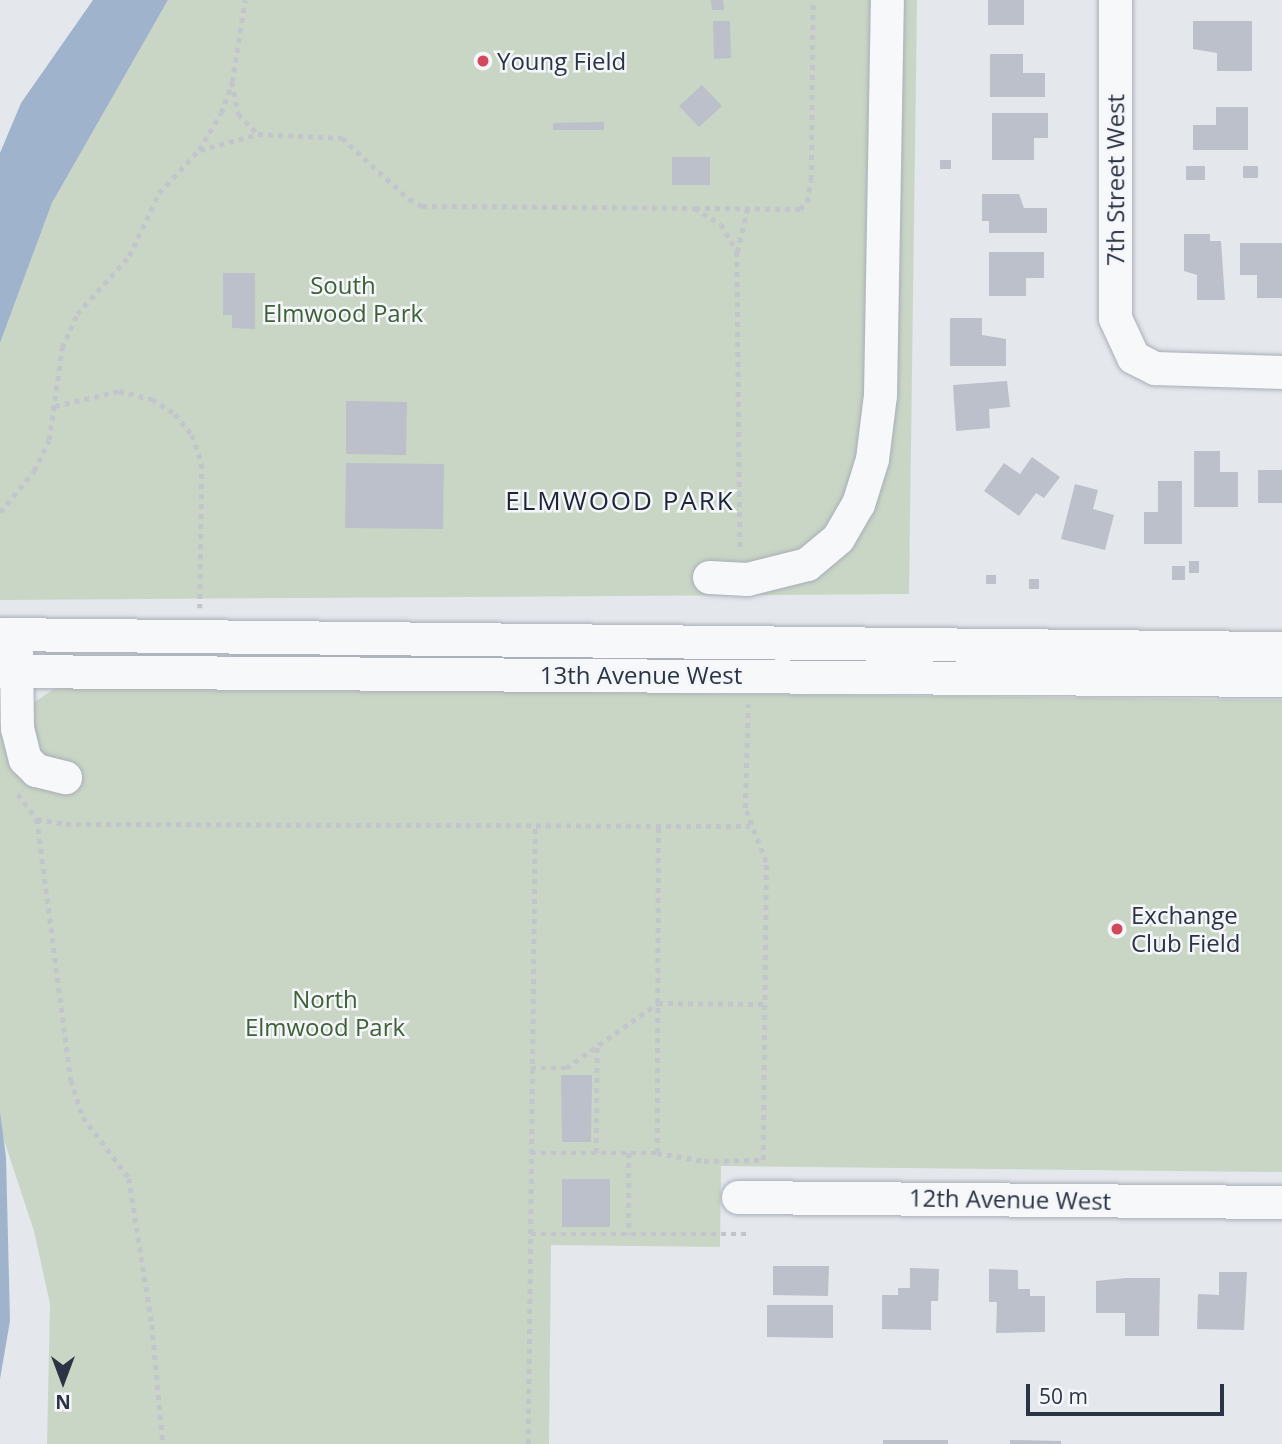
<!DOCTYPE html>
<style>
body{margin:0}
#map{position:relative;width:1282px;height:1444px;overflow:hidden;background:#e4e7ec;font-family:"Open Sans",sans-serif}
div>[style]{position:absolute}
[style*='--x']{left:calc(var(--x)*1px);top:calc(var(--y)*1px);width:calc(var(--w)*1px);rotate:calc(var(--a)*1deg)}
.green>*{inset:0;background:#c9d6c5}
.water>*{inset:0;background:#9fb4cc}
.building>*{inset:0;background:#bbc0ca}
.path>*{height:4.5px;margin-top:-2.25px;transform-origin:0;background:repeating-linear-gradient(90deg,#c2c5cb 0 5px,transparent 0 10px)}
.roads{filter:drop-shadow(0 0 2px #a9aeb7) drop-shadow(0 0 2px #a9aeb7)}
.minor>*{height:33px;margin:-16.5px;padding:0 16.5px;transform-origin:16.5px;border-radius:16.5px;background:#f7f8fa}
.dots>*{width:19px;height:19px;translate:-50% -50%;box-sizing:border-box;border:4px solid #f4f6f9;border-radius:50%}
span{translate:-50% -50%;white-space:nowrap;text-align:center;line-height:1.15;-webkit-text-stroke:5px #f4f6f9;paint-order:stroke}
.poi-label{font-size:24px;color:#2b3445}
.left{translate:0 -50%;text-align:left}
.street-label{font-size:24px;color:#2b3445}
.park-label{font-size:24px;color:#3f6138}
.neighbourhood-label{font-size:26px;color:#1d2536;letter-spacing:2px}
.north{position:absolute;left:28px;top:1346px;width:70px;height:70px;-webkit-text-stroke:5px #f4f6f9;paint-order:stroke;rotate:180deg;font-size:19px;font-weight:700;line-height:28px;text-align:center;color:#2b3445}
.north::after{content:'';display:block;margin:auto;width:24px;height:32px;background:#2b3445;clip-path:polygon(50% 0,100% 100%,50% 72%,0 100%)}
.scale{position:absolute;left:1026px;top:1384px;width:198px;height:32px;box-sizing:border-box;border:4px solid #2b3445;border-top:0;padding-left:9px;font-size:21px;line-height:24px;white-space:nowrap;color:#2b3445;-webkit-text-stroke:5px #f4f6f9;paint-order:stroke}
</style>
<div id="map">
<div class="green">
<i style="clip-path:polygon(168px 0,917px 0,909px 594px,0 600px,0 343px,52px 203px)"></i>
<i style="clip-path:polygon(58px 686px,1282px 700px,1282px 1172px,721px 1166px,720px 1247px,551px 1245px,549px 1444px,47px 1444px,50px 1304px,34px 1231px,0 1128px,0 726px)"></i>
</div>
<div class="water">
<i style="clip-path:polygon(93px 0,168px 0,52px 203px,0 343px,0 153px,21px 103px)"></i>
<i style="clip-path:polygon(0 1112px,6px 1157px,10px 1321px,0 1379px)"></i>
</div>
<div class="building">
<i style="clip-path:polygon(711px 0,723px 0,724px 10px,712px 10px)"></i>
<i style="clip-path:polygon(988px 0,1024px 0,1024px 25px,988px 25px)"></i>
<i style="clip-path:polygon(713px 21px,730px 21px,731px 58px,714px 59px)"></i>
<i style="clip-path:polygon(1193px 21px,1252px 21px,1252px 71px,1217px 71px,1217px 53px,1193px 49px)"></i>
<i style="clip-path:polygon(990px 54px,1023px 54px,1023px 73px,1045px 73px,1045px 97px,990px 97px)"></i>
<i style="clip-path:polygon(702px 85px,722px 106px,699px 127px,679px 106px)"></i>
<i style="clip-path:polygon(1216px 107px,1248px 107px,1248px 150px,1193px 150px,1193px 125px,1216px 125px)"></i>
<i style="clip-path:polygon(992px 113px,1048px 113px,1048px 138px,1034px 138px,1034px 160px,992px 160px)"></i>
<i style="clip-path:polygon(604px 122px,604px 130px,553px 130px,553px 123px)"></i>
<i style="clip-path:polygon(672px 157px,710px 157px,710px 185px,672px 185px)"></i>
<i style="clip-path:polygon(940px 160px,951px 160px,951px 169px,940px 169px)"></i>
<i style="clip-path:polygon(1186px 166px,1205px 166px,1205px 180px,1186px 180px)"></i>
<i style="clip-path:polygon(1243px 166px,1258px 166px,1258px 178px,1243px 178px)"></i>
<i style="clip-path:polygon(982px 194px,1019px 194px,1024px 208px,1047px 208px,1047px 233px,989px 233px,989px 221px,982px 221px)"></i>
<i style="clip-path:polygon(1184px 234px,1210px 234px,1210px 241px,1221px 241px,1225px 300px,1197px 300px,1197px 275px,1184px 271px)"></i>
<i style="clip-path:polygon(1240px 243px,1282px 243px,1282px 298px,1257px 298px,1257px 275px,1240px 275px)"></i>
<i style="clip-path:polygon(989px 252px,1044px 252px,1044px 278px,1026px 278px,1026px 296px,989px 296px)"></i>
<i style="clip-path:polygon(223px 273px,255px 273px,255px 329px,232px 328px,232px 315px,223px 315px)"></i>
<i style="clip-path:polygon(950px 318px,982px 318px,982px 335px,1006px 339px,1006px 366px,950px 366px)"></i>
<i style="clip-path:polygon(1007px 381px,1010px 407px,989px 409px,990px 428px,956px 431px,953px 385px)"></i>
<i style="clip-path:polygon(346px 401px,407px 402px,406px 455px,346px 454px)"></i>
<i style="clip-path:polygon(1194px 451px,1220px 451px,1220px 472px,1238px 472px,1238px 507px,1194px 507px)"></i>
<i style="clip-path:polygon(1032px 457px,1060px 477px,1044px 498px,1036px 493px,1019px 516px,984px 491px,1004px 463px,1020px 474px)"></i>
<i style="clip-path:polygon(346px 463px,444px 464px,443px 529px,345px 528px)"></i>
<i style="clip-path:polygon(1258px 470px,1282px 470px,1282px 503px,1258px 503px)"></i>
<i style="clip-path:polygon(1158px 481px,1182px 481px,1182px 544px,1144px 544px,1144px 512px,1158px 512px)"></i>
<i style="clip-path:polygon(1075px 484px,1098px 490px,1093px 509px,1114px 515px,1105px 550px,1061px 539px)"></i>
<i style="clip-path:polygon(1189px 561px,1199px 561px,1199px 573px,1189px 573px)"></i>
<i style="clip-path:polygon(1172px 566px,1185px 566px,1185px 580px,1172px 580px)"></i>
<i style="clip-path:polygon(986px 575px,996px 575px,996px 584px,986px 584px)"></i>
<i style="clip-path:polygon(1029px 579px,1039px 579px,1039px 589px,1029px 589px)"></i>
<i style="clip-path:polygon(561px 1075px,592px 1075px,591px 1142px,562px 1142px)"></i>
<i style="clip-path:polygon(562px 1179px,610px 1179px,610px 1227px,562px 1227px)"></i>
<i style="clip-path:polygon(773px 1266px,829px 1266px,828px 1296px,773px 1295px)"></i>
<i style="clip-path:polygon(910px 1268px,939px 1269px,938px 1301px,931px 1301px,931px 1330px,882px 1329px,882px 1295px,898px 1295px,898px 1288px,910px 1288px)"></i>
<i style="clip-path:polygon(989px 1269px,1018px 1270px,1018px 1289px,1030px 1289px,1030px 1296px,1045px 1296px,1045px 1332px,996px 1333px,997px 1302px,989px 1302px)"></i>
<i style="clip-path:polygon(1219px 1272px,1247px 1272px,1244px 1330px,1197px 1329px,1198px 1294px,1219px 1295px)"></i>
<i style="clip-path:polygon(1126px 1278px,1160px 1278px,1159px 1336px,1125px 1336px,1125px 1313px,1096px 1313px,1096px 1281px)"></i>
<i style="clip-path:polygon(767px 1305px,833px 1305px,833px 1338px,767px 1337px)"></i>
<i style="clip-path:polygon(883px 1440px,948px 1440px,948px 1444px,883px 1444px)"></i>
<i style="clip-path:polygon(1010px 1440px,1061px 1441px,1061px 1444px,1010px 1444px)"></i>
</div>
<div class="path">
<i style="--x:232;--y:82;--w:33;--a:79"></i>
<i style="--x:238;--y:114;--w:28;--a:45"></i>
<i style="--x:258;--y:134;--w:84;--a:2.7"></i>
<i style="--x:342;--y:138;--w:91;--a:42.3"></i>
<i style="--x:409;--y:199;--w:15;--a:28"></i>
<i style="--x:422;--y:206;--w:272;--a:0.4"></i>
<i style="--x:694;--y:208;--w:31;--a:31"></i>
<i style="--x:721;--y:224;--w:32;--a:60"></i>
<i style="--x:737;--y:252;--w:298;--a:89.4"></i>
<i style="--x:200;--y:150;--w:60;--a:-15.4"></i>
<i style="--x:695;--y:208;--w:105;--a:0.5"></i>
<i style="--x:800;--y:209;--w:10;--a:-45"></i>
<i style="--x:807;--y:202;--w:22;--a:-80"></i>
<i style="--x:811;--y:180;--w:180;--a:-89.4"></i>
<i style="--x:737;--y:252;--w:47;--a:-76.6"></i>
<i style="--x:55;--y:406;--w:66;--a:-13.2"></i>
<i style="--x:119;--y:391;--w:34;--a:14"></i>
<i style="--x:152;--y:399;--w:27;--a:33"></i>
<i style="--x:175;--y:414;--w:27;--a:51"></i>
<i style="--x:192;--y:435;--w:31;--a:71"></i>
<i style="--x:202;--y:464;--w:144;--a:90.8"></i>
<i style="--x:0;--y:512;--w:53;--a:-50.3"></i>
<i style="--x:34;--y:471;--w:34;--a:-64"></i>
<i style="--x:49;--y:440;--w:93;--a:-82"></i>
<i style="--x:62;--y:348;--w:37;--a:-66"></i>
<i style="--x:77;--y:314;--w:78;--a:-48.1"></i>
<i style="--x:129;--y:256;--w:70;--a:-64.5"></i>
<i style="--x:159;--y:193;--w:59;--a:-47.1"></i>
<i style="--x:199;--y:150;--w:43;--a:-59.3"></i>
<i style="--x:221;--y:113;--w:33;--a:-70"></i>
<i style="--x:232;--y:82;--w:83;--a:-81"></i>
<i style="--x:18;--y:794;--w:31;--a:53"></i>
<i style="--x:37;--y:819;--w:263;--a:82.6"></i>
<i style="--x:71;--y:1080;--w:39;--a:72"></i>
<i style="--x:83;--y:1117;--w:76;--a:53"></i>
<i style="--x:129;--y:1178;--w:149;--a:81.1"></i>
<i style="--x:152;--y:1325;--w:120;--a:84.7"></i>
<i style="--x:37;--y:819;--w:29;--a:10"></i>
<i style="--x:66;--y:824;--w:684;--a:0.17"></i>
<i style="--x:531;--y:1068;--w:35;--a:0"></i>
<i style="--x:566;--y:1068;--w:113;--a:-35.2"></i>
<i style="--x:658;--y:1003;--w:106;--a:0.5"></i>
<i style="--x:531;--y:1153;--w:126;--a:0"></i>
<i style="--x:657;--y:1153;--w:48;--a:9.7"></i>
<i style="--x:704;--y:1161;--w:59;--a:-1"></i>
<i style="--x:763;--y:1160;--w:298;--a:-89.4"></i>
<i style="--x:766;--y:862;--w:58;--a:-111.3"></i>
<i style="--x:745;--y:808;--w:104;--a:-88.3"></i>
<i style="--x:596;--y:1153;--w:106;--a:-89.5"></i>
<i style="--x:629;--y:1153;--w:81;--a:90"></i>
<i style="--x:657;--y:1153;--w:327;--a:-89.8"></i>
<i style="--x:531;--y:1234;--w:215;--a:0"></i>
<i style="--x:528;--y:1444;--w:618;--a:-89.35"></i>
</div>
<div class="roads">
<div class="minor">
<i style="--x:1115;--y:0;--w:318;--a:90"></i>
<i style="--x:1115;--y:318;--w:43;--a:65.2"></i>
<i style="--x:1133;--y:357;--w:25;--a:27"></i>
<i style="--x:1155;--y:368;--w:127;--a:1.8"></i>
<i style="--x:709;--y:577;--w:38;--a:3"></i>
<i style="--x:747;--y:579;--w:62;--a:-14"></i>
<i style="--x:807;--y:564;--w:40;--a:-40"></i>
<i style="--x:838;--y:538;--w:39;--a:-60"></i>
<i style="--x:858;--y:504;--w:47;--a:-72.7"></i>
<i style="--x:872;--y:459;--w:64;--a:-82.9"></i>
<i style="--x:880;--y:395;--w:395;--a:-89"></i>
<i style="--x:0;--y:634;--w:1282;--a:0.63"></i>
<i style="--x:16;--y:650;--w:78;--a:89.3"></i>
<i style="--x:17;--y:728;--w:32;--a:76"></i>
<i style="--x:25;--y:759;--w:16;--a:45"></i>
<i style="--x:36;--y:770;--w:30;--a:14"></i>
<i style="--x:0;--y:671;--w:1282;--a:0.4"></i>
<i style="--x:738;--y:1197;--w:544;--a:0.53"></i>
</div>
</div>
<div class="dots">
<i style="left:483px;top:61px;background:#d1495b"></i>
<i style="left:1117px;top:929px;background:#d1495b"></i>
</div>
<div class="poi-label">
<span class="left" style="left:497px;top:61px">Young Field</span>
<span class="left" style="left:1131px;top:929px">Exchange<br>Club Field</span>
</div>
<div class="street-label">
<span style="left:1115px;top:180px;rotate:-90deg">7th Street West</span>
<span style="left:641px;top:675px">13th Avenue West</span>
<span style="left:1010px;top:1199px;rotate:1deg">12th Avenue West</span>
</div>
<div class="park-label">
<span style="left:343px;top:299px">South<br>Elmwood Park</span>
<span style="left:325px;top:1013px">North<br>Elmwood Park</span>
</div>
<div class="neighbourhood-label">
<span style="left:620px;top:501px">ELMWOOD PARK</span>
</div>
<div class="north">N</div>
<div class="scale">50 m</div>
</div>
